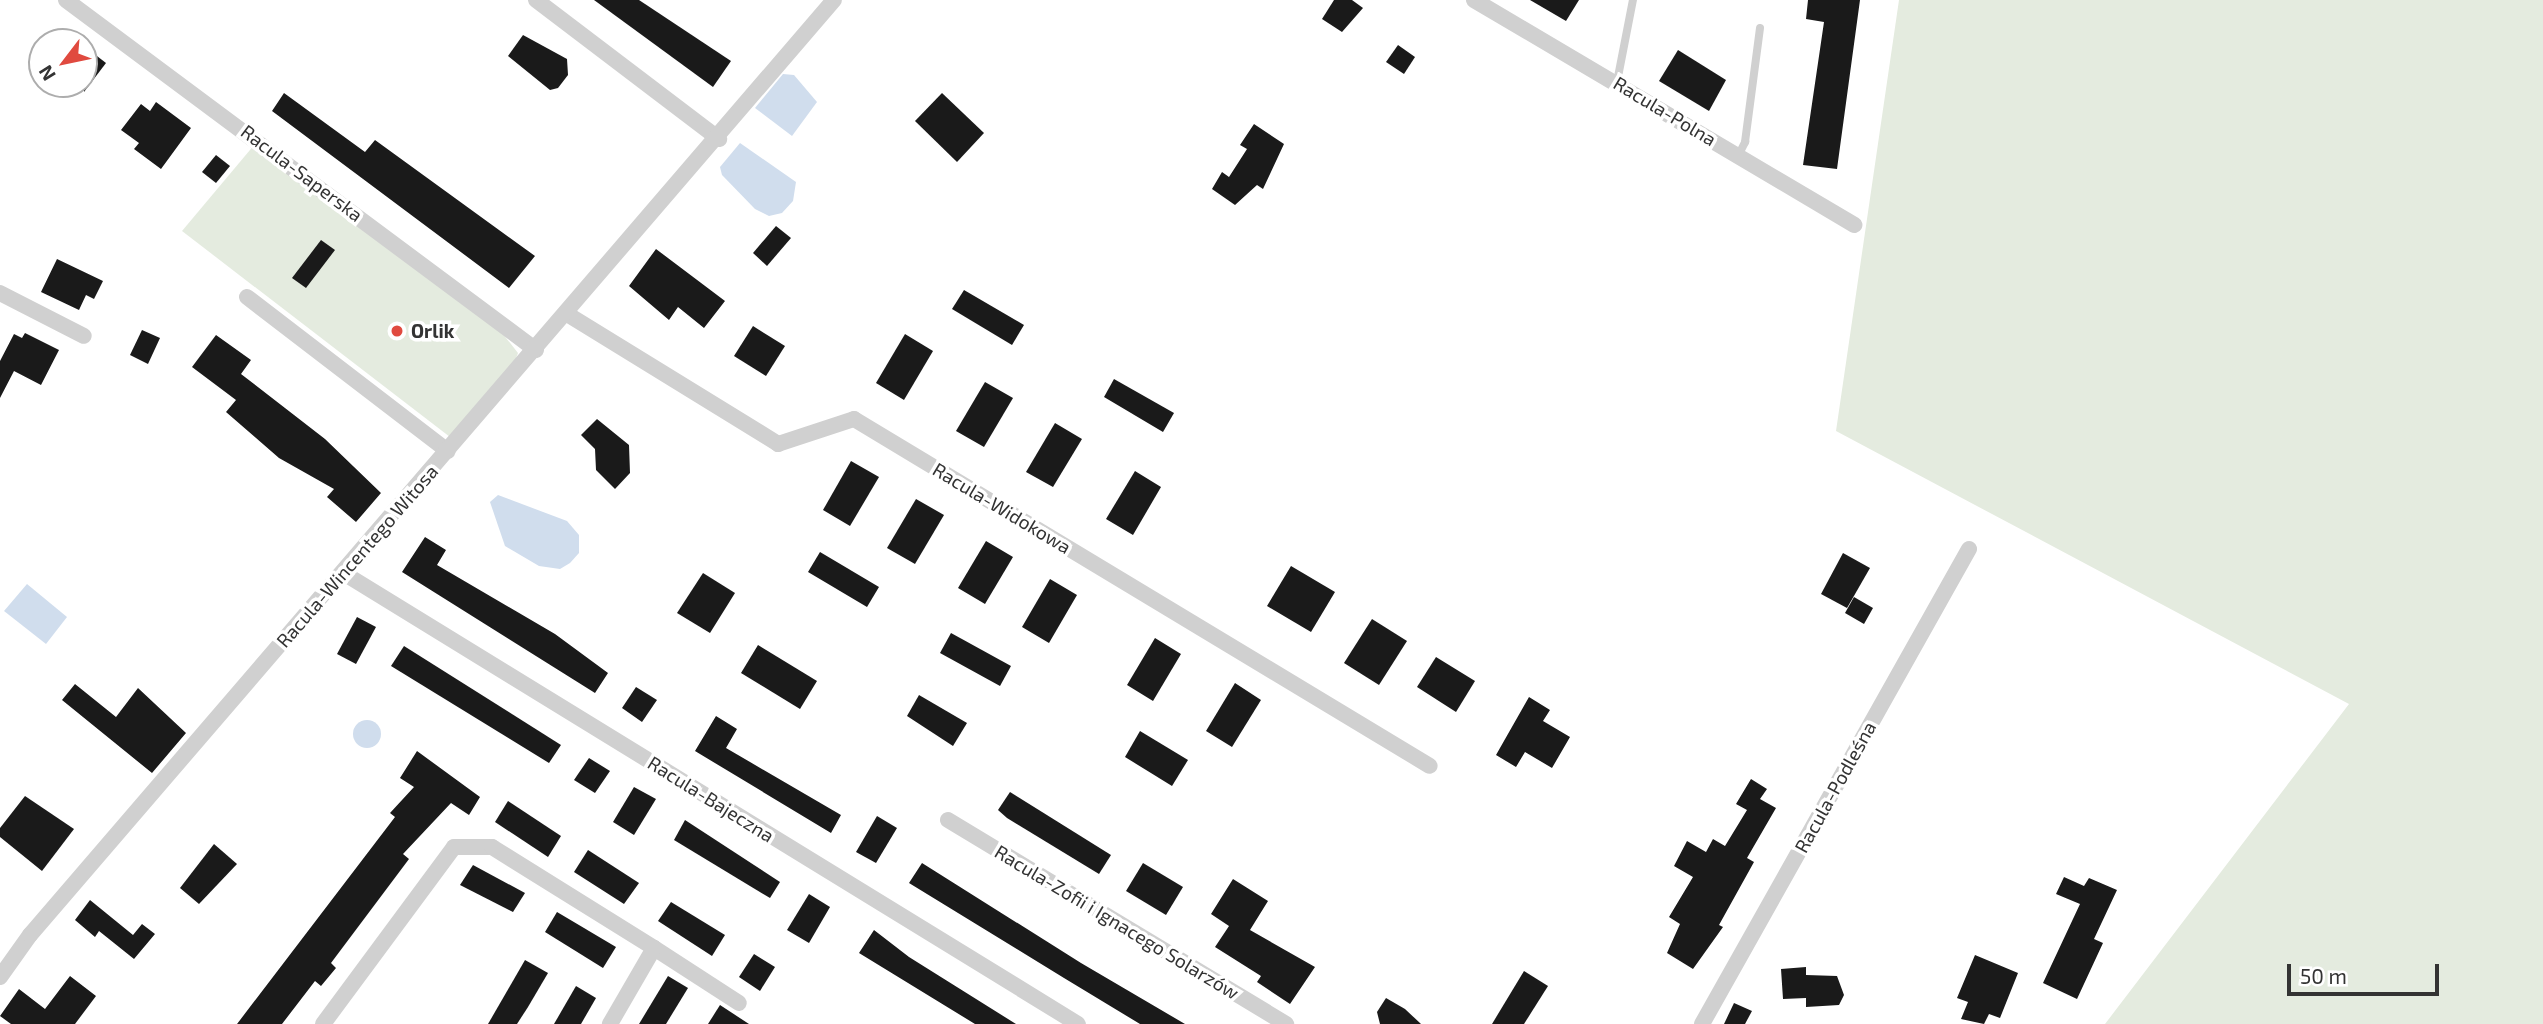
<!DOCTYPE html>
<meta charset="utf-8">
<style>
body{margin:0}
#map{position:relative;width:2543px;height:1024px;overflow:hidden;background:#fff;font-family:"Exo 2",sans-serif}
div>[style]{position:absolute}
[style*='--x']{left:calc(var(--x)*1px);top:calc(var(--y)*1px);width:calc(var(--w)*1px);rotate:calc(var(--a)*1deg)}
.green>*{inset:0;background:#e4ebdf}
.water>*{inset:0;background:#d0dded}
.round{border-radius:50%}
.building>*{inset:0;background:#1a1a1a}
.service>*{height:8px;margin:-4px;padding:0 4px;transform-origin:4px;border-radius:4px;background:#d0d0d0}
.minor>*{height:16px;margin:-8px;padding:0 8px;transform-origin:8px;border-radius:8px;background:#d0d0d0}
.dots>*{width:19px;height:19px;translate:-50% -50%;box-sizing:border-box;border:4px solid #fff;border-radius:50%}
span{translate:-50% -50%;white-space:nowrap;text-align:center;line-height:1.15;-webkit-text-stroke:7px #fff;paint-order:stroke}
.street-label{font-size:19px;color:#333}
.poi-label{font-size:19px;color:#333;font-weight:700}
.left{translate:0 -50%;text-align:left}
.north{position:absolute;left:28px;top:28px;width:70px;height:70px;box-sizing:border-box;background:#fff;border:2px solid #adadad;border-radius:50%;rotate:238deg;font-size:19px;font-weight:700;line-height:28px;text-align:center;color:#333}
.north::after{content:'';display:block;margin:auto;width:24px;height:32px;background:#e04a3f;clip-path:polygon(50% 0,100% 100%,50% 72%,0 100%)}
.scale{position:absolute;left:2287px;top:964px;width:152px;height:32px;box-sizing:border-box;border:4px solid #333;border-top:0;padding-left:9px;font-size:21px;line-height:24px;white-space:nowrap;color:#333;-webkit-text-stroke:5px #fff;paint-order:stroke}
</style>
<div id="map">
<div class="green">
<i style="clip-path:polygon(1899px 0,2543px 0,2543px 1024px,2105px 1024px,2349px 704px,1836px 431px)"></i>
<i style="clip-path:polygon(255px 144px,499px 329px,518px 353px,513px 366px,450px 437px,182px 231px)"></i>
</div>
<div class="water">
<i style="clip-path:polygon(783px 74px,794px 75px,817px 102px,792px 136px,755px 108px)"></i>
<i style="clip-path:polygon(740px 143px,796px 182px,793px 201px,782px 213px,769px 216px,755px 209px,722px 175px,720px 167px)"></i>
<i style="clip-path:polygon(498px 495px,567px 521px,579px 535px,579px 553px,570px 563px,560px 569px,539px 566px,505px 546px,490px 502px)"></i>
<i style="clip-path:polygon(27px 584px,67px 617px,46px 644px,4px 611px)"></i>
<i class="round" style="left:353px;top:720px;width:28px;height:28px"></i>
</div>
<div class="building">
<i style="clip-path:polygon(594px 0,639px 0,731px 61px,713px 87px)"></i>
<i style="clip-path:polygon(1334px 0,1352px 0,1363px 8px,1342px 32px,1322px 19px)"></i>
<i style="clip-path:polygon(1530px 0,1579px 0,1566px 21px)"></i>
<i style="clip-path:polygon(1808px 0,1860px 0,1837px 169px,1803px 165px,1824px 22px,1806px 19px)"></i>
<i style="clip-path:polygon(523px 35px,567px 59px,568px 75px,558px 88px,550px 90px,508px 56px)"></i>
<i style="clip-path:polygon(1398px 45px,1415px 57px,1404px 74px,1386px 62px)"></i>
<i style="clip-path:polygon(84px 46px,106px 63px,84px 92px)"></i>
<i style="clip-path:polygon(1678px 50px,1726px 80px,1709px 111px,1659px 81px)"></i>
<i style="clip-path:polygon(284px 93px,365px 152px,375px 140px,535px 256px,509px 288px,272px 111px)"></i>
<i style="clip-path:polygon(942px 93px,984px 133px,957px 162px,915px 121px)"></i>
<i style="clip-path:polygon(156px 102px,191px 128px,161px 169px,134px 149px,139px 143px,121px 130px,141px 104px,150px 111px)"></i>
<i style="clip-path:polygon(1254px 124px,1284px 144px,1263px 189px,1257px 185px,1235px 205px,1212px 189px,1222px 172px,1229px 177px,1247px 149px,1240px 145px)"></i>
<i style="clip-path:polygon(216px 155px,230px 166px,216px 183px,202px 172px)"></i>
<i style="clip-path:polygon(776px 226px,791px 238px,767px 266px,753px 253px)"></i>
<i style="clip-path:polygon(321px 240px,335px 250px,306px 288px,292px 278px)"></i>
<i style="clip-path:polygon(656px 249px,725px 301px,704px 328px,678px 307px,669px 320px,629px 286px)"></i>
<i style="clip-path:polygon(57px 259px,103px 281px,94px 299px,86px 295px,79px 310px,41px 292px)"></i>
<i style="clip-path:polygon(964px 290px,1024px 325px,1012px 345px,952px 309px)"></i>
<i style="clip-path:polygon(753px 326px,785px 346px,766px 376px,734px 356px)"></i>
<i style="clip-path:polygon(142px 330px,160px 338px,148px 364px,130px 355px)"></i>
<i style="clip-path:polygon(25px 333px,59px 350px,41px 385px,14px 371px,0 398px,0 361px,14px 334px,22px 338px)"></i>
<i style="clip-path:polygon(905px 334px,933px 351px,904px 400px,876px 383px)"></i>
<i style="clip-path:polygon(216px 335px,251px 360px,241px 374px,325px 439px,381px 493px,356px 522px,327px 497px,334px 489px,279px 458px,226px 412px,236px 400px,192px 367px)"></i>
<i style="clip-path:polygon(1114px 379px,1174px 413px,1163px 432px,1104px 397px)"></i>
<i style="clip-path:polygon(985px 382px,1013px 398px,984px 447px,956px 431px)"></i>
<i style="clip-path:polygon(597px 419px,629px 445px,630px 473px,615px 489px,596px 470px,595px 449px,581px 435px)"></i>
<i style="clip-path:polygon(1055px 423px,1082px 439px,1053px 487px,1026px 472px)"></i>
<i style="clip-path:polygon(851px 461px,879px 477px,850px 526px,823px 510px)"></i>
<i style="clip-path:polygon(1135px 471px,1161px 487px,1133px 535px,1106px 519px)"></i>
<i style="clip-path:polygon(916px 499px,944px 515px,915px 564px,887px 548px)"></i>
<i style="clip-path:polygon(425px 537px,446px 550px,437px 565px,555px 634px,608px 673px,595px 693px,402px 572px)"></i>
<i style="clip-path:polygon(986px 541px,1013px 557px,985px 604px,958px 588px)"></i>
<i style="clip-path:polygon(820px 552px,879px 587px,867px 607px,808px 572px)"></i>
<i style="clip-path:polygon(1843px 553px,1870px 568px,1847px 608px,1821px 594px)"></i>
<i style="clip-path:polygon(1291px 566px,1335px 592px,1311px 632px,1267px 606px)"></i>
<i style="clip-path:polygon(703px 573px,735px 593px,710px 633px,677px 613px)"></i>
<i style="clip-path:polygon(1050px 579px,1077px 595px,1049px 643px,1022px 627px)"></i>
<i style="clip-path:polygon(1854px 597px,1873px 608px,1864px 624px,1845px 613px)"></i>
<i style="clip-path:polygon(357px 617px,376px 627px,356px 664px,337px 654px)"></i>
<i style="clip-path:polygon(1372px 619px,1407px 641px,1379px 685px,1344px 663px)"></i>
<i style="clip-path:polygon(951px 633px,1011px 666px,1000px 686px,940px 653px)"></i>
<i style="clip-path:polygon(1155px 638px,1181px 654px,1153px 701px,1127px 685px)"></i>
<i style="clip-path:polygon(758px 645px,817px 681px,800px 709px,741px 673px)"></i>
<i style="clip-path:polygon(404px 646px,561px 745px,549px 763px,391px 666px)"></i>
<i style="clip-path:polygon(1436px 657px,1475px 681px,1456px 712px,1417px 687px)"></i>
<i style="clip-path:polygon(1235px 683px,1261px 700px,1232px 747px,1206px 731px)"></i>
<i style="clip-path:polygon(75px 684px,116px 717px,138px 688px,186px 733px,152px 773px,62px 700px)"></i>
<i style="clip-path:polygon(636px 687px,657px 700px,642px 722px,622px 708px)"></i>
<i style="clip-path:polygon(919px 695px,967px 723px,953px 746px,907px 716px)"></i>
<i style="clip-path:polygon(1529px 697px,1550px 710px,1543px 721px,1570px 737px,1552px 768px,1525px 752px,1516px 767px,1496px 755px)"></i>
<i style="clip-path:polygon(716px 716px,737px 729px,726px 748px,841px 815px,831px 833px,695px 751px)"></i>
<i style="clip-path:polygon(1140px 731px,1188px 760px,1172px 786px,1125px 757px)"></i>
<i style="clip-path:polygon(417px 751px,480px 797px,469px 815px,451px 803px,403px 854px,409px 859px,331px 963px,336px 968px,321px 986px,315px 981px,282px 1024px,237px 1024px,395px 817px,390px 813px,414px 787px,400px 778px)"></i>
<i style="clip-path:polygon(589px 758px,610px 771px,595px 793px,574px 780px)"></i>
<i style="clip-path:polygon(1751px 779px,1767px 789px,1760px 799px,1776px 808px,1747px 858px,1754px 862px,1719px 925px,1723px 927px,1693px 969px,1667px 953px,1680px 924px,1669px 917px,1693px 877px,1674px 866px,1687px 841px,1706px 852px,1713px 839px,1725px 846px,1747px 810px,1736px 804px)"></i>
<i style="clip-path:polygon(634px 787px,656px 799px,634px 835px,613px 822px)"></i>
<i style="clip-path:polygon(1010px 792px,1111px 855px,1099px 874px,1007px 818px,998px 810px)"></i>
<i style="clip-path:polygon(25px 796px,74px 829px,42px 871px,0 837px,0 828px)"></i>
<i style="clip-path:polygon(508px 801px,561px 836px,548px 857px,495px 822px)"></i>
<i style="clip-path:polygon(877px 816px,897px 828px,876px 863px,856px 852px)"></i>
<i style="clip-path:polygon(685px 820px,780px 882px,770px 898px,674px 840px)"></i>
<i style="clip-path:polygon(214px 844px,237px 864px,199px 904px,180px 888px)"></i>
<i style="clip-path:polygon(588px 850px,639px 883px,624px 904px,574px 872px)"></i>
<i style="clip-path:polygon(922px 863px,1081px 963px,1185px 1024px,1140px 1024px,1064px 978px,909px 883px)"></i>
<i style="clip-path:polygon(1143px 863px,1183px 887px,1166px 915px,1126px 891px)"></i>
<i style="clip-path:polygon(473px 865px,525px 893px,513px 912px,460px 885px)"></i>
<i style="clip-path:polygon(2064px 877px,2084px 886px,2089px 878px,2117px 890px,2094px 939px,2103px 943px,2077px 999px,2043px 983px,2080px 904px,2056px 894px)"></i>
<i style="clip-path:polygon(1233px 879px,1268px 901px,1250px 930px,1315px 967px,1290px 1004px,1257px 982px,1261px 976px,1215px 947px,1229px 926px,1211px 914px)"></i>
<i style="clip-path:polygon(809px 894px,830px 907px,809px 943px,787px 930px)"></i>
<i style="clip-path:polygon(90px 900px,133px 935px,142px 924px,155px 934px,134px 959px,99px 931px,95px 937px,75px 920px)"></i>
<i style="clip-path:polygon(671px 902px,725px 935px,712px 956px,658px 921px)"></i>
<i style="clip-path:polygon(557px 912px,616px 947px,603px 968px,545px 932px)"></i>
<i style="clip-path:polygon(874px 930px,909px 957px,1016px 1024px,975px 1024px,859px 953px)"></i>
<i style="clip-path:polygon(754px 954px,775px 967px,760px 991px,739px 977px)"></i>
<i style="clip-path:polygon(1975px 955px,2018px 973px,2000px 1018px,1989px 1014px,1984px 1024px,1961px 1019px,1968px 1002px,1957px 998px)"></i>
<i style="clip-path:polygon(525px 960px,548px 973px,528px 1007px,517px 1024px,488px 1024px)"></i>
<i style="clip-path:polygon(1806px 967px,1806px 975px,1837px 976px,1844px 995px,1839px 1005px,1806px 1007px,1806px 998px,1783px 999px,1781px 969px)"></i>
<i style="clip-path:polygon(1524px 971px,1548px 986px,1524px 1024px,1492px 1024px)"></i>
<i style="clip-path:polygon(70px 976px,96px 996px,75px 1024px,11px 1024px,0 1016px,19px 989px,45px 1009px)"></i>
<i style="clip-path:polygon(668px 976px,688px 988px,666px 1024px,639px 1024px)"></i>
<i style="clip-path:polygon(576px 986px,596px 998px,581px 1024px,554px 1024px)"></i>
<i style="clip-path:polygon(1386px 998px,1405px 1009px,1421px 1024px,1380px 1024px,1377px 1012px)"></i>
<i style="clip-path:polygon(1734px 1003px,1752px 1011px,1745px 1024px,1724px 1024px)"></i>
<i style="clip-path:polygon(720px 1005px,749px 1024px,708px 1024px)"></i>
</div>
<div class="service">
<i style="--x:1617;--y:82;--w:84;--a:-79"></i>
<i style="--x:1738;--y:156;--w:16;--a:-63"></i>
<i style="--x:1745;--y:142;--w:115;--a:-82.5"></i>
</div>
<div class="minor">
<i style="--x:66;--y:0;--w:586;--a:36.67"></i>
<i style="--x:536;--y:0;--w:230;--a:37.2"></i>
<i style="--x:1474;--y:0;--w:442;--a:30.6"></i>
<i style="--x:0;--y:293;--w:94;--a:27.1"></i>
<i style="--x:247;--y:297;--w:253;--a:37.5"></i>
<i style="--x:567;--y:314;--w:248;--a:31.6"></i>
<i style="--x:778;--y:444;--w:80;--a:-18.2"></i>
<i style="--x:854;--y:419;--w:672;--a:31.07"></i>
<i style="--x:345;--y:574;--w:860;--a:31.55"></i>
<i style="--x:948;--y:820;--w:395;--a:31.1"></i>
<i style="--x:654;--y:948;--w:101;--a:32.9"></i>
<i style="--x:0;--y:977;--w:52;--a:-54.5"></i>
<i style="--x:30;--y:935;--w:1233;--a:-49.31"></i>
<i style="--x:323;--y:1024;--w:220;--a:-53.5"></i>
<i style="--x:454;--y:847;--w:38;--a:0"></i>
<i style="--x:492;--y:847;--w:191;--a:31.9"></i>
<i style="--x:654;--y:948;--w:88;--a:120.1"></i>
<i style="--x:1702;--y:1024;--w:545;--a:-60.66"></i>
</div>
<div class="dots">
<i style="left:397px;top:331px;background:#e04a3f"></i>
</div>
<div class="street-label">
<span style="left:1665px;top:111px;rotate:31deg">Racula-Polna</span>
<span style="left:302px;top:173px;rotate:37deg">Racula-Saperska</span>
<span style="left:1002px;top:508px;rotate:31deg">Racula-Widokowa</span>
<span style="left:357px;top:556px;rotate:-49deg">Racula-Wincentego Witosa</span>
<span style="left:1835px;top:787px;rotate:-61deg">Racula-Podleśna</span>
<span style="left:711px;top:799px;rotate:32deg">Racula-Bajeczna</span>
<span style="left:1117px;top:922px;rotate:31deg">Racula-Zofii i Ignacego Solarzów</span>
</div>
<div class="poi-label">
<span class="left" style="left:411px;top:331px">Orlik</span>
</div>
<div class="north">N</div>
<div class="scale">50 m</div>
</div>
